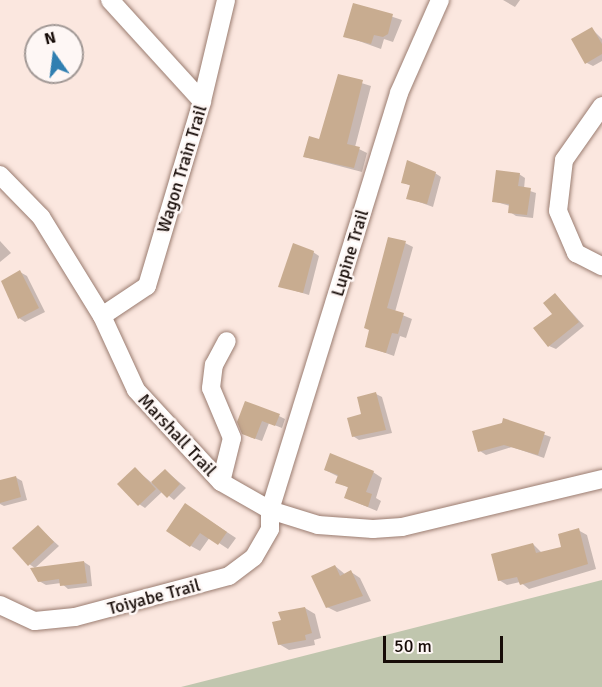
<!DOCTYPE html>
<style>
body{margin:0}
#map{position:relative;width:602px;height:687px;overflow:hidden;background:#fbe7df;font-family:Signika,sans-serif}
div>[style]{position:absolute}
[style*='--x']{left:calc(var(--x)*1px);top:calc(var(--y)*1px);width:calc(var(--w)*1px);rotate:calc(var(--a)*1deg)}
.green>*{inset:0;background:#c0c6ae}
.shadow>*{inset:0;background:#0003}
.building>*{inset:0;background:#c8ac90}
.roads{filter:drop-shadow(0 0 2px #9a7c70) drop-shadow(0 0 2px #9a7c70)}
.minor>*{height:18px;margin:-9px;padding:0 9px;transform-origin:9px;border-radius:9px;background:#fff}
span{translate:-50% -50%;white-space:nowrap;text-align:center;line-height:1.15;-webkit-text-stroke:5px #fef7f5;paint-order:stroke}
.street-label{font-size:18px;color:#170c08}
.north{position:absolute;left:24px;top:24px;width:60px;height:60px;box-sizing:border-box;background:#fef7f5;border:2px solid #a29996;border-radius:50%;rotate:346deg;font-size:16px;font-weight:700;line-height:24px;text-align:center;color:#170c08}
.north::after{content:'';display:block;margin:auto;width:21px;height:27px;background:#307fb1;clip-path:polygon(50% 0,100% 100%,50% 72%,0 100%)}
.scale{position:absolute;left:383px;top:636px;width:120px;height:27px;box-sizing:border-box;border:3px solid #170c08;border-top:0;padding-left:8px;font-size:18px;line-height:21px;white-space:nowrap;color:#170c08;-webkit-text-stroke:4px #fef7f5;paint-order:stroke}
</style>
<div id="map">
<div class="green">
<i style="clip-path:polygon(602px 580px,602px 687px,181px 687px)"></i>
</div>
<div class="shadow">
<i style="clip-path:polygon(503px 0,520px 0,515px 7px)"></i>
<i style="clip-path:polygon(354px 4px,402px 20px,393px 42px,384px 39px,381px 49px,345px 36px)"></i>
<i style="clip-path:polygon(592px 29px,602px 39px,602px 61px,593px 66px,587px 63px)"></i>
<i style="clip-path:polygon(339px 76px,371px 86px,355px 147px,367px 153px,362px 172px,305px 157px,320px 141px)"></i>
<i style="clip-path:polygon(435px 173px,441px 177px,433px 207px,408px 198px,411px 186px,402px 182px)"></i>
<i style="clip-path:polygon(519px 174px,525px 178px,524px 189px,536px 193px,533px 218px,516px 216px,510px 212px,510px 206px,493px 201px)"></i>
<i style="clip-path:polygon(0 241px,11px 253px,0 262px)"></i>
<i style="clip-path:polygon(405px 243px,413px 247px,395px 312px,412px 319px,406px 338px,400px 336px,394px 356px,366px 346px)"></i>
<i style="clip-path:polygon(313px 252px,319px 256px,309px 295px,279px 286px)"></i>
<i style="clip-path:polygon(20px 272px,27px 276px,45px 312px,25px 322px,19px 318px)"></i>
<i style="clip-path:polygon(555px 294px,584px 326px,556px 349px,549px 346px)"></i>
<i style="clip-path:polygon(376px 394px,382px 397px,392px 433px,359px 440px,353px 436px)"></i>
<i style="clip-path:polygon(279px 416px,285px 419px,282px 428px,269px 423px,262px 441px,250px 437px,239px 422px)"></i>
<i style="clip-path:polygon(504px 420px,551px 437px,544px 458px,512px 447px,486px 455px,480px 451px)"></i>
<i style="clip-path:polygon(135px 469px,152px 483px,165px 470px,186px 488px,174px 500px,163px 491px,145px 508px,139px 504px)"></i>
<i style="clip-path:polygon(325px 470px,373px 472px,382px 478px,376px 498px,381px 501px,377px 511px,346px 498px,349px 488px,337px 482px,339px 477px)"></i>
<i style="clip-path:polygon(15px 477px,22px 481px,27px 500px,4px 506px,0 504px,0 482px)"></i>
<i style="clip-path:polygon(195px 511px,236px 538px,228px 549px,210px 537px,200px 551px,191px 546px)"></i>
<i style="clip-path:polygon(38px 527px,59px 546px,35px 568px,29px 564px)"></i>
<i style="clip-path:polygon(578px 530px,587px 535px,596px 569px,529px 589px,520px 582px,507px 585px,499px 580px,533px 544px,542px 553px,563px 548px)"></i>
<i style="clip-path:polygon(84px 562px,90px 566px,92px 586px,68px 589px,61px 583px,46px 585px,39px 581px)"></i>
<i style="clip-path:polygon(335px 566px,346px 575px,351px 572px,360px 578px,371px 601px,337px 612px,327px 607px)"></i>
<i style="clip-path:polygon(305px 608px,315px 614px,321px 638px,314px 640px,315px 645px,289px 650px,279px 644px)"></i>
</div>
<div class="building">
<i style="clip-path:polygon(353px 3px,393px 14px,388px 34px,383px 37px,374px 35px,371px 44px,343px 37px)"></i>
<i style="clip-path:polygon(592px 27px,602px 44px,602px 54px,585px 64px,571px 39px)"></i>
<i style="clip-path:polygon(338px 74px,363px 80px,347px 144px,360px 147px,354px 168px,303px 157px,309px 136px,319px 139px)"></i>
<i style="clip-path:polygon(407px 160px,436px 172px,427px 204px,406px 199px,410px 185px,401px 183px)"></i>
<i style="clip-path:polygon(496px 170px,520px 173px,518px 186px,531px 188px,527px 215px,508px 213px,509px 204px,492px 202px)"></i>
<i style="clip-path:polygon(388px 237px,406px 241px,387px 308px,404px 313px,398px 334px,392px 333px,386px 353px,365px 347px,369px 330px,364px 328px)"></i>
<i style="clip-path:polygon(293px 243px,314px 251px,303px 293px,278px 287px)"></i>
<i style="clip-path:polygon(20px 270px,39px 308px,18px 319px,1px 281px)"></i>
<i style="clip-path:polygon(555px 293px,579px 322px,548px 347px,533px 328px,552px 314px,543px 303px)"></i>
<i style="clip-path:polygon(376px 392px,386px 430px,352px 437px,347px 418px,361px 414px,357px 397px)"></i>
<i style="clip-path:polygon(245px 401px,280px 414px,275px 426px,262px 421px,255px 439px,242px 434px,237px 422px)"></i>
<i style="clip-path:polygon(503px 418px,545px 432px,538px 455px,504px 445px,478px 452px,472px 431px,502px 423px)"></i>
<i style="clip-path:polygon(330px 453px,374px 471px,366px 492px,372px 494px,368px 507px,344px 498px,348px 487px,335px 483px,338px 475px,324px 470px)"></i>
<i style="clip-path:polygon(135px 467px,156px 489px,138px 506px,117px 484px)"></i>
<i style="clip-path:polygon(165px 469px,180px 484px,167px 498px,151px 482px)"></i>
<i style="clip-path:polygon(16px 476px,21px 497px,0 503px,0 480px)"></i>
<i style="clip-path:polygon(185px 503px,227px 532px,218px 545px,200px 533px,190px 547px,166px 531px)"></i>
<i style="clip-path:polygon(38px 525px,54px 542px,28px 566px,12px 548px)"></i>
<i style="clip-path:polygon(579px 528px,588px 564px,520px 585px,517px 577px,498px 581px,491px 554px,533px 543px,536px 553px,561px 547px,558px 534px)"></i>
<i style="clip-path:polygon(84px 561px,87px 583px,60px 586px,59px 579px,38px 582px,30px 568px)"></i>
<i style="clip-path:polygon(335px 565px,340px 576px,351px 570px,363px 596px,326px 608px,311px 576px)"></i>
<i style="clip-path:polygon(305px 607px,312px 633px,305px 635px,306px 640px,278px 645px,272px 622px,281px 620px,278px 612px)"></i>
</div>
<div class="roads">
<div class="minor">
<i style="--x:110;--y:0;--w:137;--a:47.7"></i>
<i style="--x:602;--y:106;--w:66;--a:125.1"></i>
<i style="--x:564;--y:160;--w:51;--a:96.7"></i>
<i style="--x:558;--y:211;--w:46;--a:66.8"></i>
<i style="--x:576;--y:253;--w:29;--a:27"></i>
<i style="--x:0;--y:175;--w:59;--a:45.7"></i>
<i style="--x:41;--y:217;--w:116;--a:58.4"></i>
<i style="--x:102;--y:316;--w:81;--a:65.3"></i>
<i style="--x:136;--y:390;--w:125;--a:47.3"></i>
<i style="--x:221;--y:482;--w:56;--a:29.7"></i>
<i style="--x:270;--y:510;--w:50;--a:17.4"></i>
<i style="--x:318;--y:525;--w:55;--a:4.2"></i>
<i style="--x:373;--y:529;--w:29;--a:-4"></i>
<i style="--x:402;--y:527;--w:206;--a:-13.5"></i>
<i style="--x:102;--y:316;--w:54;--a:-33.7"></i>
<i style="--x:147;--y:286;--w:193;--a:-73.4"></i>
<i style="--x:202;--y:101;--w:104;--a:-76.6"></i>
<i style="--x:221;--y:482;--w:45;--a:-76"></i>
<i style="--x:232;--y:438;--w:54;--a:-112.8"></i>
<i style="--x:211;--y:388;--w:23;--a:-83"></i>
<i style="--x:214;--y:365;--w:27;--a:-62"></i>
<i style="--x:0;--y:605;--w:38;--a:25"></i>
<i style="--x:35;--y:621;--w:40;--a:-5.7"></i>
<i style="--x:75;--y:617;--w:159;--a:-14.9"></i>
<i style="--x:229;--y:576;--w:31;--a:-37"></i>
<i style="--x:254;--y:557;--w:32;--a:-60"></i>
<i style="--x:270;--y:529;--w:19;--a:-90"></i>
<i style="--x:270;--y:510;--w:436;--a:-72.8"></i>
<i style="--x:399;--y:93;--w:102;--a:-66.2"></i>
</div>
</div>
<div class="street-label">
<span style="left:182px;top:169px;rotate:-73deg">Wagon Train Trail</span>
<span style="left:350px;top:253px;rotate:-73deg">Lupine Trail</span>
<span style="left:177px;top:435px;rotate:47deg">Marshall Trail</span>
<span style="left:154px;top:597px;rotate:-15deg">Toiyabe Trail</span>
</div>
<div class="north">N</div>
<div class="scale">50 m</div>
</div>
